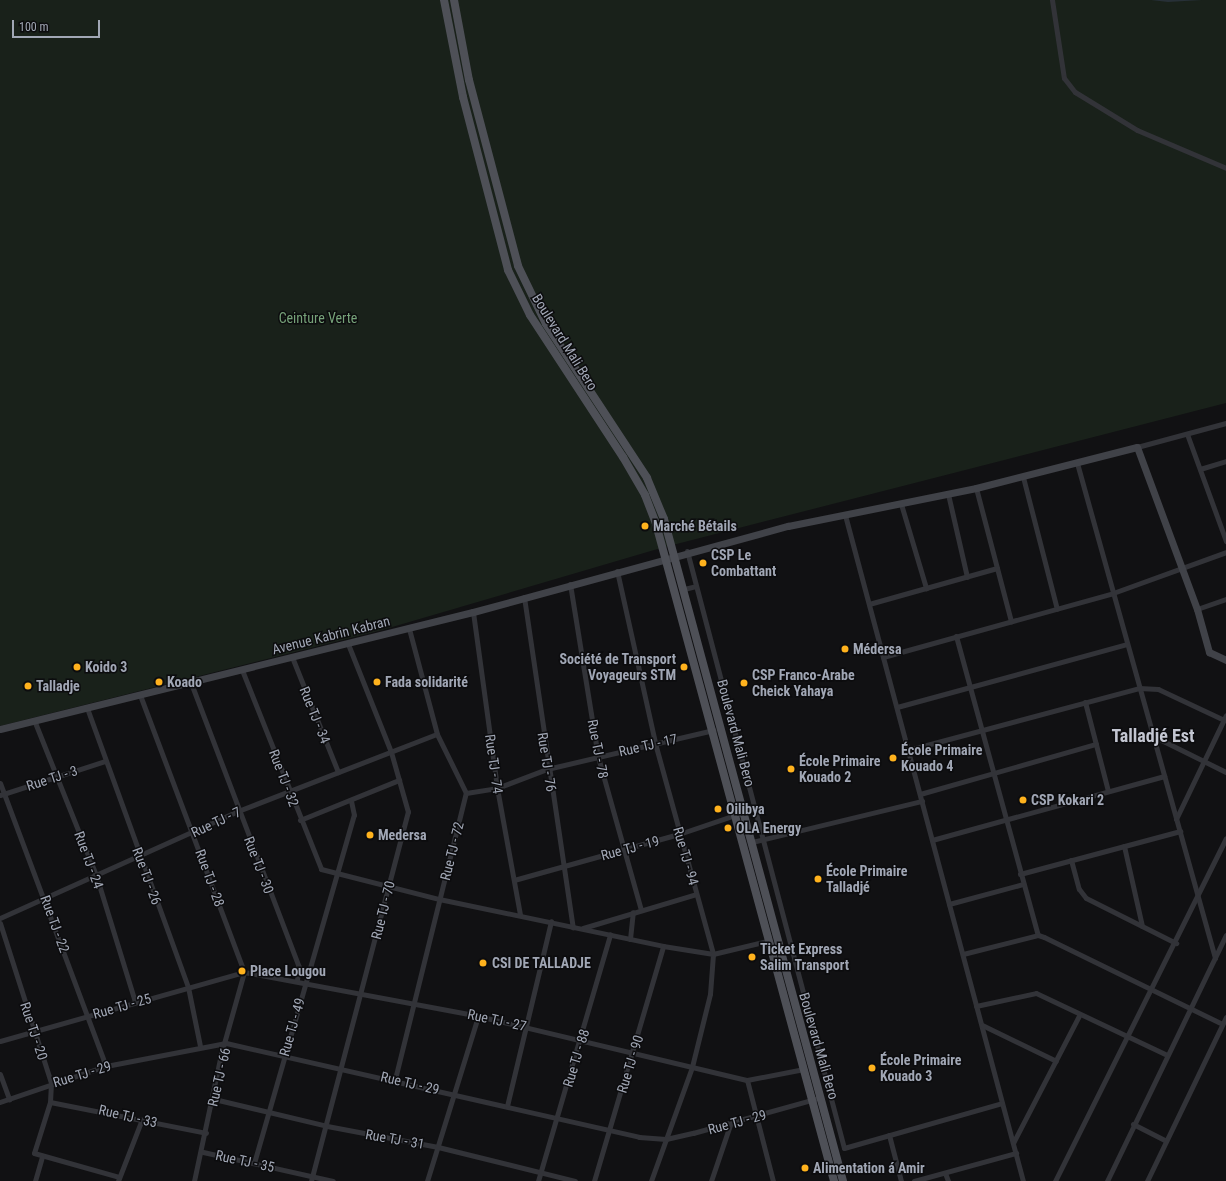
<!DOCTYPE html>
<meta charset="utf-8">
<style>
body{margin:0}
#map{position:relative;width:1226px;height:1181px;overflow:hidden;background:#111113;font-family:"Roboto Condensed",sans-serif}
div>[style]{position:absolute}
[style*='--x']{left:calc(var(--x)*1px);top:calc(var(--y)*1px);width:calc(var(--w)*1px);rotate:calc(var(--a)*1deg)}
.green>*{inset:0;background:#19211a}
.water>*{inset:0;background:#273037}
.street>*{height:5px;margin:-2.5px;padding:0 2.5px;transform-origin:2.5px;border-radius:2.5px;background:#323338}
.secondary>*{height:7px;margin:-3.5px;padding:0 3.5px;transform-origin:3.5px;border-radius:3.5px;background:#404248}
.primary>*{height:8px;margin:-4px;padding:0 4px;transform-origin:4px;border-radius:4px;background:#4e5057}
.dots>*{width:11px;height:11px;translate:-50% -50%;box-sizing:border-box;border:2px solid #0c0c0e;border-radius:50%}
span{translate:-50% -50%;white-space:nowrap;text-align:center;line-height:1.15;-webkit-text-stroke:3px #0c0c0e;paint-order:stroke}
.park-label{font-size:14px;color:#76a279}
.street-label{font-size:14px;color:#a1a7b5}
.poi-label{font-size:14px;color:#a1a7b5;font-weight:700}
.left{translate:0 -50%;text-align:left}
.right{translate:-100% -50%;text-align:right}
.district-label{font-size:18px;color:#c3c6d1;font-weight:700}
.scale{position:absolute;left:12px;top:20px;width:88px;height:18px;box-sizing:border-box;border:2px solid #a1a7b5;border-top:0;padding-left:5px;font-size:12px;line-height:14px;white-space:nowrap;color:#a1a7b5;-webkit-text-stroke:3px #0c0c0e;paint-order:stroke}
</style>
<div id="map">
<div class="green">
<i style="clip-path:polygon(0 0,1226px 0,1226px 403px,661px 548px,382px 630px,0 726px)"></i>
</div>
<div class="water">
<i style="clip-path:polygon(1151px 0,1202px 0,1168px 2px)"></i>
</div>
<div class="street">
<i style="--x:1052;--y:0;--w:79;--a:81.3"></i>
<i style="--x:1064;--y:78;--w:18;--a:52"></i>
<i style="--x:1075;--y:92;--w:73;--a:31.5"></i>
<i style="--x:1137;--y:130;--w:97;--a:23.1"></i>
<i style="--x:1187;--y:434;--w:114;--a:70"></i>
<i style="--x:1137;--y:447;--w:92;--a:-15.1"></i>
<i style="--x:1077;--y:463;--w:514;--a:74.42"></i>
<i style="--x:1200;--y:469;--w:27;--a:-17"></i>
<i style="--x:1023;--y:477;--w:136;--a:75.6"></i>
<i style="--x:976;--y:488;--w:138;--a:75.3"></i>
<i style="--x:948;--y:494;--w:85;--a:77.1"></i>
<i style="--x:901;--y:504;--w:88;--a:73.4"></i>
<i style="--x:845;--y:515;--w:689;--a:75.04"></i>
<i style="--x:687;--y:551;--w:617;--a:75.27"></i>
<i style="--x:844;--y:1148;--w:164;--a:-15.9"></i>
<i style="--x:617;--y:571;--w:176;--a:77.5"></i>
<i style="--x:655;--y:743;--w:219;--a:74.6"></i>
<i style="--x:713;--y:954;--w:40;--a:94.3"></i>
<i style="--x:710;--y:994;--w:75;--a:103.9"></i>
<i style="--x:692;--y:1067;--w:121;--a:109.8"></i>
<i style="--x:570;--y:584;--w:175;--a:80.8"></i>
<i style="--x:598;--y:757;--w:159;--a:74.3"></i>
<i style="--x:684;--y:589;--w:12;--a:-14"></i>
<i style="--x:524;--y:597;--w:334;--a:81.6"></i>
<i style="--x:869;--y:604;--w:133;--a:-15.7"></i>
<i style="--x:1197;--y:609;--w:31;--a:-19"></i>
<i style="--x:473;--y:612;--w:178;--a:82.2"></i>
<i style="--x:497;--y:788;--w:129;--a:79.7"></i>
<i style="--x:956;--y:636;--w:310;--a:74.7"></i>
<i style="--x:292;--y:657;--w:124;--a:68.2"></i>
<i style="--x:883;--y:657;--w:239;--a:-15.5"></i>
<i style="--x:1113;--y:593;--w:120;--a:-19.9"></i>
<i style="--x:242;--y:670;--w:214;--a:68.3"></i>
<i style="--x:321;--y:869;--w:122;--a:14.3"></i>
<i style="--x:439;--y:899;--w:229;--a:11.8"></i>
<i style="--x:663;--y:946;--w:51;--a:9.1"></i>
<i style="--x:713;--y:954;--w:56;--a:-13.5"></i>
<i style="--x:191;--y:683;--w:304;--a:69.2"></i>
<i style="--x:299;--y:967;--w:13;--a:99"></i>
<i style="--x:140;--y:695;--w:296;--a:69.4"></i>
<i style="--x:1085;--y:702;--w:92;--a:75.5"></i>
<i style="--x:897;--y:707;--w:238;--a:-15.3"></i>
<i style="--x:87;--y:708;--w:297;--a:70.1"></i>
<i style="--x:188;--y:987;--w:60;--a:78.5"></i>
<i style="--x:34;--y:720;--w:167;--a:68.2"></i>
<i style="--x:96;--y:875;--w:133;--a:72.9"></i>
<i style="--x:1153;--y:736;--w:81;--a:26.3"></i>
<i style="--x:908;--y:750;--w:239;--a:-15"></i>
<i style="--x:1139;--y:688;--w:19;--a:3"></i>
<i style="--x:1158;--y:689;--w:73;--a:25.2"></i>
<i style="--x:0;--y:783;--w:302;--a:69.5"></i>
<i style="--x:466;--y:793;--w:31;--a:-9"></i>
<i style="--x:497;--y:788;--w:53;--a:-20.8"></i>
<i style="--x:547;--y:769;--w:171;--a:-13.2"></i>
<i style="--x:920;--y:794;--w:183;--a:-15.9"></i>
<i style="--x:0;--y:795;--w:110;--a:-17.9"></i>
<i style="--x:1176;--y:819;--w:115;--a:-64.3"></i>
<i style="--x:300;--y:820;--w:107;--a:-22"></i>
<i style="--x:932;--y:840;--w:241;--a:-15.4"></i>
<i style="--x:752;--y:842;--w:175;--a:-13.6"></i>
<i style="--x:1124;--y:846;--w:82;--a:77.3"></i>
<i style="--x:1071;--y:860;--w:30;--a:75"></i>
<i style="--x:1079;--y:889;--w:11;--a:52"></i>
<i style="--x:1086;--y:898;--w:101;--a:26.6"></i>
<i style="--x:1020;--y:874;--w:166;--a:-15"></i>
<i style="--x:514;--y:880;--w:171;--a:-15.6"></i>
<i style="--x:679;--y:834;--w:69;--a:-18.7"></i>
<i style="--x:949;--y:904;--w:77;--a:-15.1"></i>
<i style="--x:0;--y:918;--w:261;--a:-24.2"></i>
<i style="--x:238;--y:811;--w:213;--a:-21.2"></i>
<i style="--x:0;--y:923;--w:168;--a:72.3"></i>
<i style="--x:51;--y:1083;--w:19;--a:93"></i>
<i style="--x:50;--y:1102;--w:53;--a:107.4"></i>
<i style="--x:34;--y:1153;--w:88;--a:15.8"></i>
<i style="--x:583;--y:928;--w:118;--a:-16.7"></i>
<i style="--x:630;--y:939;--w:27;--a:-84"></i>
<i style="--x:963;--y:954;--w:77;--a:-14.2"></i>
<i style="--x:1038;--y:935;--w:6;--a:18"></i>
<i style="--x:1044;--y:937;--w:198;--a:26"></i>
<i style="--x:976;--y:1006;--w:61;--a:-12.2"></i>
<i style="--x:1036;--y:993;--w:145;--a:25.3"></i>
<i style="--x:982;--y:1025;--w:82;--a:25.9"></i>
<i style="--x:0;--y:1041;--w:254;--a:-15.8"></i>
<i style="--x:244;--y:972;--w:238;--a:10.6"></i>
<i style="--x:478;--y:1016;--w:277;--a:13.4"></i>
<i style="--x:747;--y:1080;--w:58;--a:-10.9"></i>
<i style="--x:0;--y:1074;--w:27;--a:70"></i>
<i style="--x:395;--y:1079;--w:295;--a:-76.1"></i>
<i style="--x:466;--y:793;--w:66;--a:-116.2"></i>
<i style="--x:437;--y:734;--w:109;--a:-104.9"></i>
<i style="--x:747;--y:1080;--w:104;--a:75.6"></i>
<i style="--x:214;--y:1099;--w:116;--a:13.4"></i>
<i style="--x:327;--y:1126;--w:113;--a:10.7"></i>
<i style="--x:438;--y:1147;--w:141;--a:13.9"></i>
<i style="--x:0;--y:1102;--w:112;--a:-18.8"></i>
<i style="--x:106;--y:1066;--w:122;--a:-10.9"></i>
<i style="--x:226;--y:1043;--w:424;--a:12.8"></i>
<i style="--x:639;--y:1137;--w:27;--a:4"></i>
<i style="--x:666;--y:1139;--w:28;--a:-13"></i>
<i style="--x:693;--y:1133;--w:127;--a:-15.6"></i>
<i style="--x:50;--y:1102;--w:159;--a:11.2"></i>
<i style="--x:507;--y:1106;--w:190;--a:-76.6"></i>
<i style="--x:1133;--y:1124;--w:37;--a:27"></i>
<i style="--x:889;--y:1135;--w:48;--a:75.4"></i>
<i style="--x:1013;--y:1143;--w:145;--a:-62.6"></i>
<i style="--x:203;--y:1152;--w:133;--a:12.6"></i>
<i style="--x:254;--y:1163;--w:362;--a:-74"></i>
<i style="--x:354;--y:815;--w:14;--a:-102"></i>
<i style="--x:945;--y:1173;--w:9;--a:69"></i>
<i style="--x:35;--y:1181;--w:25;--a:-74"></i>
<i style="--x:118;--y:1181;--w:66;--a:-68.8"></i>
<i style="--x:194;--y:1181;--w:130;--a:-78"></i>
<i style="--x:221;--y:1054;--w:85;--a:-74.3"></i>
<i style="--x:311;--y:1181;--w:382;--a:-75.3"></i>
<i style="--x:408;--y:812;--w:62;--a:-105.8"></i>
<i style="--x:391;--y:752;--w:116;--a:-111.7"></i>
<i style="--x:427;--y:1181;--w:173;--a:-72.8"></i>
<i style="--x:538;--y:1181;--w:257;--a:-73.7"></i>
<i style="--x:594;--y:1181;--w:245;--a:-73.6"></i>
<i style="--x:711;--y:1181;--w:59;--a:-71.3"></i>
<i style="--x:914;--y:1181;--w:106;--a:-15.4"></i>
<i style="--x:1055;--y:1181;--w:383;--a:-63.5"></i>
<i style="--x:1107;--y:1181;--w:273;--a:-64.2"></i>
<i style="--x:1147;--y:1181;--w:182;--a:-64.3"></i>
</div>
<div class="secondary">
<i style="--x:0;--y:729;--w:487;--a:-13.9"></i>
<i style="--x:473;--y:612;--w:327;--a:-15.3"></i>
<i style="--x:788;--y:526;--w:192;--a:-11.4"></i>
<i style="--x:976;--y:488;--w:166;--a:-14.3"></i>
<i style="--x:1137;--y:447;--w:173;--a:69.7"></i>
<i style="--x:1197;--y:609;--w:45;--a:74.4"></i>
<i style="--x:1209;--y:652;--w:19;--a:25"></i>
</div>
<div class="primary">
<i style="--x:444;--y:0;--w:99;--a:78.9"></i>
<i style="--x:463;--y:97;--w:179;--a:75.4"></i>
<i style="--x:508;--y:270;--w:50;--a:63.9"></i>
<i style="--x:530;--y:315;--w:170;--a:56.8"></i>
<i style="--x:623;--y:457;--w:44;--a:59.9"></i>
<i style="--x:645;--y:495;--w:31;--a:69"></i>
<i style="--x:656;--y:524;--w:681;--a:74.84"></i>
<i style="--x:454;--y:0;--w:81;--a:79.4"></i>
<i style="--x:469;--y:80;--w:192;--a:75.2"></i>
<i style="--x:518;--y:266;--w:64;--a:64.2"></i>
<i style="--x:546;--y:324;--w:184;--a:56.7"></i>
<i style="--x:647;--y:478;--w:44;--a:67.5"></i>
<i style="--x:664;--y:519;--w:686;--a:74.87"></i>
</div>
<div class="dots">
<i style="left:645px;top:526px;background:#ffb21d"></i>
<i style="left:703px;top:563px;background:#ffb21d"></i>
<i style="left:845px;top:649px;background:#ffb21d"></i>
<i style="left:77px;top:667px;background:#ffb21d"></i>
<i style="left:684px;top:667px;background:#ffb21d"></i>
<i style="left:159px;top:682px;background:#ffb21d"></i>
<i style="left:377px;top:682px;background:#ffb21d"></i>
<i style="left:744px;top:683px;background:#ffb21d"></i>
<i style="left:28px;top:686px;background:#ffb21d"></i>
<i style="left:893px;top:758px;background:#ffb21d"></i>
<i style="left:791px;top:769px;background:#ffb21d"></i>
<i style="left:1023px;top:800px;background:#ffb21d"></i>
<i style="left:718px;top:809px;background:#ffb21d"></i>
<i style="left:728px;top:828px;background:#ffb21d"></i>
<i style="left:370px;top:835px;background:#ffb21d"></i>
<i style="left:818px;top:879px;background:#ffb21d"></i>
<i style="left:752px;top:957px;background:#ffb21d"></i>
<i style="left:483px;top:963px;background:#ffb21d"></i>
<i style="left:242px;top:971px;background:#ffb21d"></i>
<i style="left:872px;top:1068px;background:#ffb21d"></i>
<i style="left:805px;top:1168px;background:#ffb21d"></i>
</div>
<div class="park-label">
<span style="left:318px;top:318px">Ceinture Verte</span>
</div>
<div class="street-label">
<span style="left:565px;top:342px;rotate:58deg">Boulevard Mali Bero</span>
<span style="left:331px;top:635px;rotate:-14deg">Avenue Kabrin Kabran</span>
<span style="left:315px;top:715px;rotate:68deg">Rue TJ - 34</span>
<span style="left:736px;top:733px;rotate:75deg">Boulevard Mali Bero</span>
<span style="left:648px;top:745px;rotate:-13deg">Rue TJ - 17</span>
<span style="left:598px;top:749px;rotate:79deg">Rue TJ - 78</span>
<span style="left:547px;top:762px;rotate:81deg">Rue TJ - 76</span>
<span style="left:494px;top:764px;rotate:82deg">Rue TJ - 74</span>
<span style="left:52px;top:778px;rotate:-18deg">Rue TJ - 3</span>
<span style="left:284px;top:778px;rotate:69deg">Rue TJ - 32</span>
<span style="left:216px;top:822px;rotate:-25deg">Rue TJ - 7</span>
<span style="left:630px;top:848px;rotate:-15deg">Rue TJ - 19</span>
<span style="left:452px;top:851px;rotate:-76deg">Rue TJ - 72</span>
<span style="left:686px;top:856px;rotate:74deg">Rue TJ - 94</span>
<span style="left:89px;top:860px;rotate:70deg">Rue TJ - 24</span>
<span style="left:259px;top:865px;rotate:69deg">Rue TJ - 30</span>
<span style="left:147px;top:876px;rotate:70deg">Rue TJ - 26</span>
<span style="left:210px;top:878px;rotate:70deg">Rue TJ - 28</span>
<span style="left:383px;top:910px;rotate:-76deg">Rue TJ - 70</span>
<span style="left:55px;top:924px;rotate:70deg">Rue TJ - 22</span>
<span style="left:122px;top:1006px;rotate:-16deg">Rue TJ - 25</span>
<span style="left:497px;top:1020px;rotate:12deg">Rue TJ - 27</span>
<span style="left:292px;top:1027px;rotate:-74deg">Rue TJ - 49</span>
<span style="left:34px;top:1031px;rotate:72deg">Rue TJ - 20</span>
<span style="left:819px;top:1046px;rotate:74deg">Boulevard Mali Bero</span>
<span style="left:576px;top:1058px;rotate:-73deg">Rue TJ - 88</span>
<span style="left:630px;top:1064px;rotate:-73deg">Rue TJ - 90</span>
<span style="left:82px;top:1074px;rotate:-17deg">Rue TJ - 29</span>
<span style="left:219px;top:1077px;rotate:-77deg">Rue TJ - 66</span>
<span style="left:410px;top:1083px;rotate:13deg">Rue TJ - 29</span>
<span style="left:128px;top:1116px;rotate:13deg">Rue TJ - 33</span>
<span style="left:737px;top:1122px;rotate:-15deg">Rue TJ - 29</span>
<span style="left:395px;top:1139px;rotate:10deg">Rue TJ - 31</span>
<span style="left:245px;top:1161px;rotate:12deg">Rue TJ - 35</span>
</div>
<div class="poi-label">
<span class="left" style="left:653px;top:526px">Marché Bétails</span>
<span class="left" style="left:711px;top:563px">CSP Le<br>Combattant</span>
<span class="left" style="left:853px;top:649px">Médersa</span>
<span class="right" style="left:676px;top:667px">Société de Transport<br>Voyageurs STM</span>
<span class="left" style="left:85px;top:667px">Koido 3</span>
<span class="left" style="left:752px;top:683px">CSP Franco-Arabe<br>Cheick Yahaya</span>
<span class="left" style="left:167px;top:682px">Koado</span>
<span class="left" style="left:385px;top:682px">Fada solidarité</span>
<span class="left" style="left:36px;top:686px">Talladje</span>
<span class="left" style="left:901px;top:758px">École Primaire<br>Kouado 4</span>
<span class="left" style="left:799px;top:769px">École Primaire<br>Kouado 2</span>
<span class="left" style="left:1031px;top:800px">CSP Kokari 2</span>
<span class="left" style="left:726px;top:809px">Oilibya</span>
<span class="left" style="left:736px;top:828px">OLA Energy</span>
<span class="left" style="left:378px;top:835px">Medersa</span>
<span class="left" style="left:826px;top:879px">École Primaire<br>Talladjé</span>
<span class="left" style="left:760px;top:957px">Ticket Express<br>Salim Transport</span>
<span class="left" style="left:492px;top:963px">CSI DE TALLADJE</span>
<span class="left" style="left:250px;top:971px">Place Lougou</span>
<span class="left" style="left:880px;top:1068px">École Primaire<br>Kouado 3</span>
<span class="left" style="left:813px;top:1168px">Alimentation á Amir</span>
</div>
<div class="district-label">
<span style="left:1153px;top:736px">Talladjé Est</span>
</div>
<div class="scale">100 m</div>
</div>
